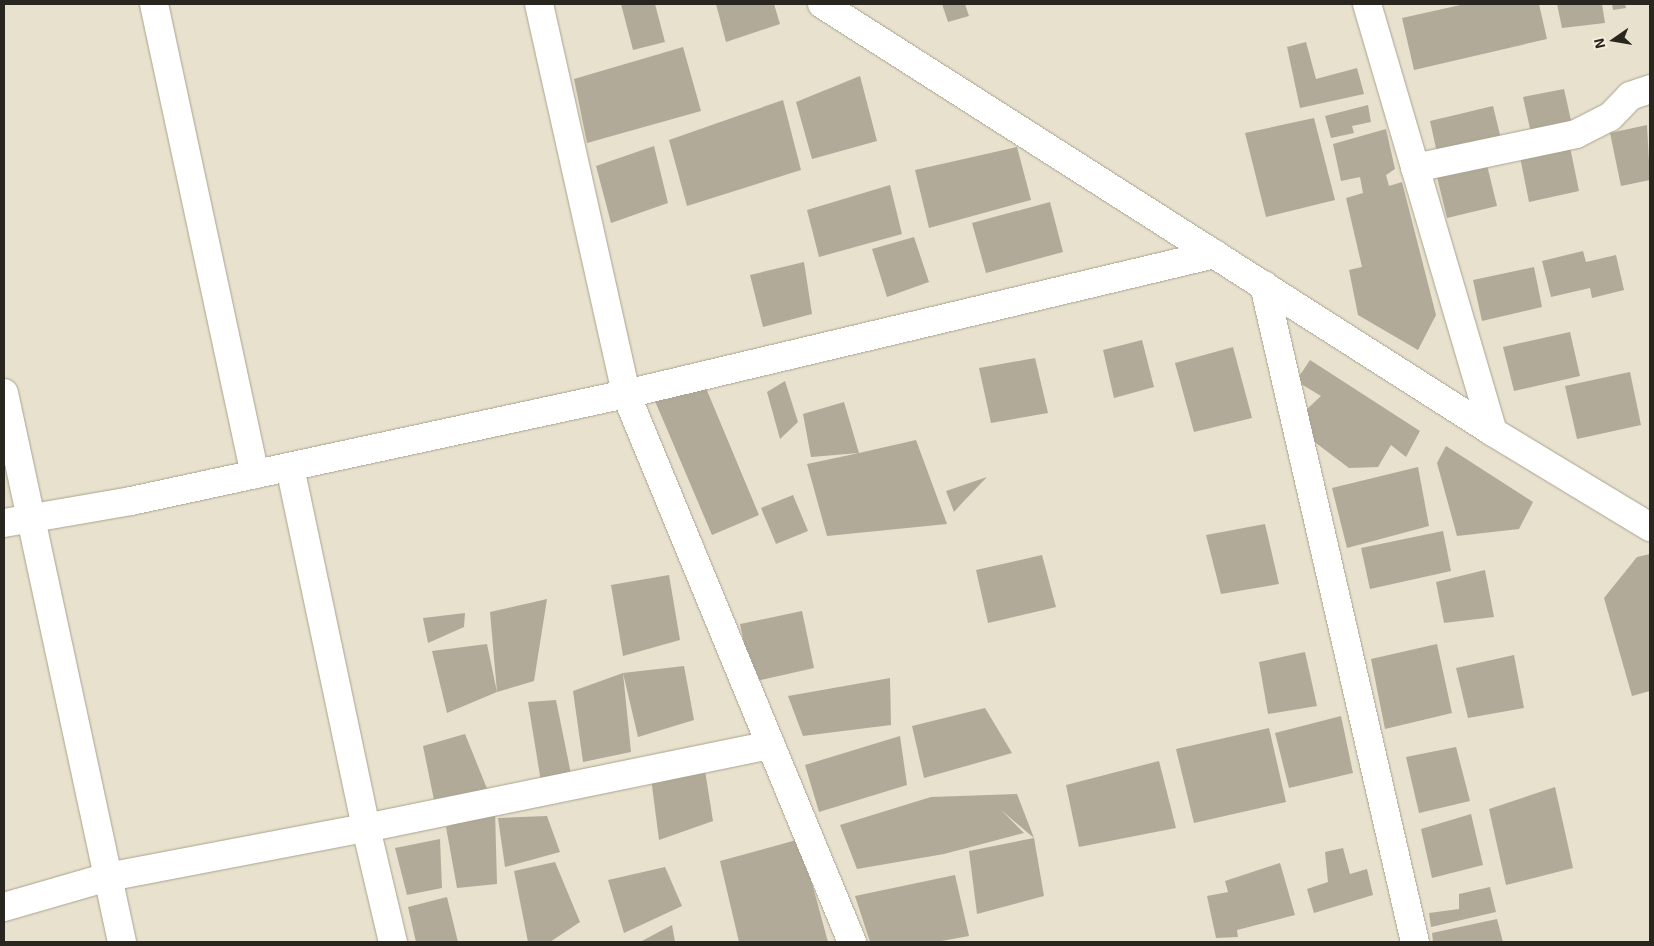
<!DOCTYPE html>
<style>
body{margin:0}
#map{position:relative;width:1654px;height:946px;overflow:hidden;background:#e8e1cd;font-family:"Exo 2",sans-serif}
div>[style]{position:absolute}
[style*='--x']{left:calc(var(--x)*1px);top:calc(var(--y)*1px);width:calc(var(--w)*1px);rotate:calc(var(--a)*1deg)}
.building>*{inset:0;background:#b1aa98}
.roads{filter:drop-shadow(0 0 1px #a9a390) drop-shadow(0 0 1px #a9a390)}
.minor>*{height:28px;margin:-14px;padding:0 14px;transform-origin:14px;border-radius:14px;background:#fff}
span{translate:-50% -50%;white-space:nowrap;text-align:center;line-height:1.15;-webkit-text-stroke:4px #f5eeda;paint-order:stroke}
.frame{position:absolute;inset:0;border:5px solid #28261e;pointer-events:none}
.north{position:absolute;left:1589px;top:15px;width:50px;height:50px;-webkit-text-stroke:4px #f5eeda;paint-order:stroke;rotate:257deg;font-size:14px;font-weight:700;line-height:20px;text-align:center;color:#28261e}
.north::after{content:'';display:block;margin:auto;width:18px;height:22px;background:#28261e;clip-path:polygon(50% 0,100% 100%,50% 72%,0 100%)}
</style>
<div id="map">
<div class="building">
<i style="clip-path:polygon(621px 4px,655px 4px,665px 42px,633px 50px)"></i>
<i style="clip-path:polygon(716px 4px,774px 4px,780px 24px,726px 42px)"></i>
<i style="clip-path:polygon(942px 4px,965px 4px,969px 16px,948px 22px)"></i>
<i style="clip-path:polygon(1465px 4px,1539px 4px,1547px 39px,1414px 70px,1402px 18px)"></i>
<i style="clip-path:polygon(1557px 4px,1602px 4px,1605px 23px,1562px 28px)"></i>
<i style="clip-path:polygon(1612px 4px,1625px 4px,1626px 8px,1613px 10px)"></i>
<i style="clip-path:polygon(1306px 42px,1316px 79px,1357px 68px,1364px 94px,1300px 108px,1287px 47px)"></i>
<i style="clip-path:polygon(683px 47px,701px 111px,587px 143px,574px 79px)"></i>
<i style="clip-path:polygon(860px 76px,877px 141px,812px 159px,796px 102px)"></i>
<i style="clip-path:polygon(1564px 89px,1572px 125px,1531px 133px,1523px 97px)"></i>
<i style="clip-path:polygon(783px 100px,801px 170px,687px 206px,669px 140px)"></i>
<i style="clip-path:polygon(1368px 105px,1371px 122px,1352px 126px,1354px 133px,1331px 138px,1325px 116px)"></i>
<i style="clip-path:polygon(1493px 106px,1501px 139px,1437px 153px,1430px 121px)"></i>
<i style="clip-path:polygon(1314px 118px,1335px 200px,1266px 217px,1245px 133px)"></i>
<i style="clip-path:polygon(1647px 125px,1650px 180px,1621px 186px,1610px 133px)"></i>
<i style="clip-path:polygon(1386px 129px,1395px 169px,1386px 175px,1389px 186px,1402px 182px,1436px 315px,1418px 350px,1358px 315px,1349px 270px,1362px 267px,1346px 198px,1363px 193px,1360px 177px,1341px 181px,1333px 144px)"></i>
<i style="clip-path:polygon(654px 146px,668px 203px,611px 223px,596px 166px)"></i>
<i style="clip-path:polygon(1017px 147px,1031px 200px,929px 228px,915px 170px)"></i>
<i style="clip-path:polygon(1570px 147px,1579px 191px,1529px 202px,1520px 157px)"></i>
<i style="clip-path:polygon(1487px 165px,1497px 206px,1447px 218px,1437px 177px)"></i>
<i style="clip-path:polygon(890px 185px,902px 234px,819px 257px,807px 210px)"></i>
<i style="clip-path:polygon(1050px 202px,1063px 252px,986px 273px,972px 223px)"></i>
<i style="clip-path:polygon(914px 237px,929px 282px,887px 297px,872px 249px)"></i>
<i style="clip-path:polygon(1583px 251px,1586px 262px,1616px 255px,1624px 290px,1592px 298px,1590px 288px,1551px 297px,1542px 261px)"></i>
<i style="clip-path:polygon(804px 262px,812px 314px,763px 327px,750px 275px)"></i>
<i style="clip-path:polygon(1534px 267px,1542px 307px,1482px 321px,1473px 280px)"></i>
<i style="clip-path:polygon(1570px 332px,1580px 376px,1514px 391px,1503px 347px)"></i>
<i style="clip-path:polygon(1142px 340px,1154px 387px,1114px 398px,1103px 350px)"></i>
<i style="clip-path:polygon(1233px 347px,1252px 418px,1194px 432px,1175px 363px)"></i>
<i style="clip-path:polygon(1035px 358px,1048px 413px,991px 423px,979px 368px)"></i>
<i style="clip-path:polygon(1310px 360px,1420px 431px,1406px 457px,1391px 445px,1378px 467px,1349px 468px,1312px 440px,1306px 410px,1321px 396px,1296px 381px)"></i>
<i style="clip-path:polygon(1630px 372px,1641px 425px,1577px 439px,1565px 386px)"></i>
<i style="clip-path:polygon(703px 381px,759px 515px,712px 535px,655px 401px)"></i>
<i style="clip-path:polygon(785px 381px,798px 422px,780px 439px,767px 392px)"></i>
<i style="clip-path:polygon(844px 402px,859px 453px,916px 440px,947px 524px,827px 536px,807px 464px,859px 453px,811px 457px,803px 414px)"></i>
<i style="clip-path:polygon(1446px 446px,1533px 502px,1519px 529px,1457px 536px,1437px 463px)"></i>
<i style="clip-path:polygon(1418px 467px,1429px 526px,1347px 548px,1332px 488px)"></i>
<i style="clip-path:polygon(987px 477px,963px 502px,954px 512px,946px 491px)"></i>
<i style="clip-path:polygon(793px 495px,808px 531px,776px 544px,761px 508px)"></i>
<i style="clip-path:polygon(1265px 524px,1279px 584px,1221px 594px,1206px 535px)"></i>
<i style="clip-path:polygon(1443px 531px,1451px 571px,1370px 589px,1361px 548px)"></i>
<i style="clip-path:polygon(1650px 554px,1650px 691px,1632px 696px,1604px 598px,1637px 557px)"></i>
<i style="clip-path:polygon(1042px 555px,1056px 607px,988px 623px,976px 570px)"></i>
<i style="clip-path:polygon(1485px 570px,1494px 617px,1444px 623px,1436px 582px)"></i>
<i style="clip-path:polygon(669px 575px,680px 640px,623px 656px,611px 585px)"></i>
<i style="clip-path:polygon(547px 599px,534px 681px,497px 692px,490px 612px)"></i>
<i style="clip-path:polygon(802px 611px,814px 668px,752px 682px,740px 624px)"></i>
<i style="clip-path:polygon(465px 613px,464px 627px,428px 643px,423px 618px)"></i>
<i style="clip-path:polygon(487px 644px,497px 692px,447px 713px,432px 651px)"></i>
<i style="clip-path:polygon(1437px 644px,1452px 713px,1385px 729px,1371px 659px)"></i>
<i style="clip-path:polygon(1305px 652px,1317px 706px,1268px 714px,1259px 662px)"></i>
<i style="clip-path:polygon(1514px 655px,1524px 708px,1468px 718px,1456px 668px)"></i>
<i style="clip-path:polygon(684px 666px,694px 720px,638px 737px,623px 673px,631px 752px,583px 762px,573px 691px,623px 673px)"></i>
<i style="clip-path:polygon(890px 678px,891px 725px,803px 736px,788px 696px)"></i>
<i style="clip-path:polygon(556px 700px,572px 779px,542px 788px,528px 702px)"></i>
<i style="clip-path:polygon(985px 708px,1012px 753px,924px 778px,912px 726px)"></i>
<i style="clip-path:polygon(1341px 716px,1353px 773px,1289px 788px,1275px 733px)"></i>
<i style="clip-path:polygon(1269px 728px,1286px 802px,1194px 823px,1176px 749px)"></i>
<i style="clip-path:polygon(465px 734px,492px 801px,436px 810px,423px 746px)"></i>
<i style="clip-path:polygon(900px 736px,907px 785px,819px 812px,805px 765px)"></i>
<i style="clip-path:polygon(1456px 747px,1470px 801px,1419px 813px,1406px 757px)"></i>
<i style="clip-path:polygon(1159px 761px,1176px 828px,1079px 847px,1066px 785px)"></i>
<i style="clip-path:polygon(704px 764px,713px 821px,659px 840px,651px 778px)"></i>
<i style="clip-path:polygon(1555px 787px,1573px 868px,1506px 885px,1489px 809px)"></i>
<i style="clip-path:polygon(1017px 794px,1034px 838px,1001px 810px,1024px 833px,944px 854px,857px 869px,840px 825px,931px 797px)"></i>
<i style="clip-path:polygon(495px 810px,497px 884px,457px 888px,446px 827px)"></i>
<i style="clip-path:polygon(1471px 814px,1483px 865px,1432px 878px,1421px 829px)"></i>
<i style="clip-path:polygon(547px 816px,560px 852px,505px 867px,498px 818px)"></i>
<i style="clip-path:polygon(1034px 838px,1044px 896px,977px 914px,969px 851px)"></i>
<i style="clip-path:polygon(440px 839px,442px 888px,407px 895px,395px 848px)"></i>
<i style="clip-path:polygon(800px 839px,828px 942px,739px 942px,720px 861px)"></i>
<i style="clip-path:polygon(1343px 848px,1350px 874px,1367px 869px,1373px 895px,1314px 913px,1307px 889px,1328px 882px,1325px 852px)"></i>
<i style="clip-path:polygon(555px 862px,580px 922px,550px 942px,528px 942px,514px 871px)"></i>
<i style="clip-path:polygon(1280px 863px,1295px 915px,1237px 930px,1238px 937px,1216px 938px,1207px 896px,1228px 892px,1225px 881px)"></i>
<i style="clip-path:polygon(665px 867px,682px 906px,624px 933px,608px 880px)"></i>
<i style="clip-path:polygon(955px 875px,969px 936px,936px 942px,870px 942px,855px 896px)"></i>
<i style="clip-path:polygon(1490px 887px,1496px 912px,1431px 927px,1429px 913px,1459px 909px,1459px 894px)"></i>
<i style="clip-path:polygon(447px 897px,458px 942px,416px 942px,408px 907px)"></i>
<i style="clip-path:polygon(1497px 919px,1503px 942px,1433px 942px,1432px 933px)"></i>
<i style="clip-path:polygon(672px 925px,675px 942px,640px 942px)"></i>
</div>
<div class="roads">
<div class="minor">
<i style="--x:154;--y:4;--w:481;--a:77.9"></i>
<i style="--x:539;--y:4;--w:400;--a:77.4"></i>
<i style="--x:626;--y:394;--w:593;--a:67.59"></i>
<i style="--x:822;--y:4;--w:796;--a:32.53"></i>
<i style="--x:1493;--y:432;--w:184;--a:31.2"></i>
<i style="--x:1367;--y:4;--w:446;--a:73.6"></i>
<i style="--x:1415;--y:168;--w:165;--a:-11.9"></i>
<i style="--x:1576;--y:134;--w:38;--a:-27"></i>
<i style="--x:1610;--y:117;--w:29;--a:-46"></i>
<i style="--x:1630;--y:96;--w:21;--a:-19"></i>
<i style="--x:1264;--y:285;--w:674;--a:77.06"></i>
<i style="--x:4;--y:393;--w:562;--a:77.87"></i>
<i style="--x:290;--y:467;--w:369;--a:78.1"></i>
<i style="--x:366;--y:828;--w:413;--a:-11.6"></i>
<i style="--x:4;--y:523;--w:129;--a:-9.8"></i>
<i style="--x:131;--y:501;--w:506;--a:-12.2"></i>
<i style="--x:626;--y:394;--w:605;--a:-13.37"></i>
<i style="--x:4;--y:907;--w:108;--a:-16.1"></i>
<i style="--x:108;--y:877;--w:263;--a:-10.8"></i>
<i style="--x:366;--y:828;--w:117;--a:76.7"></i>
</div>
</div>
<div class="frame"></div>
<div class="north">N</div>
</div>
